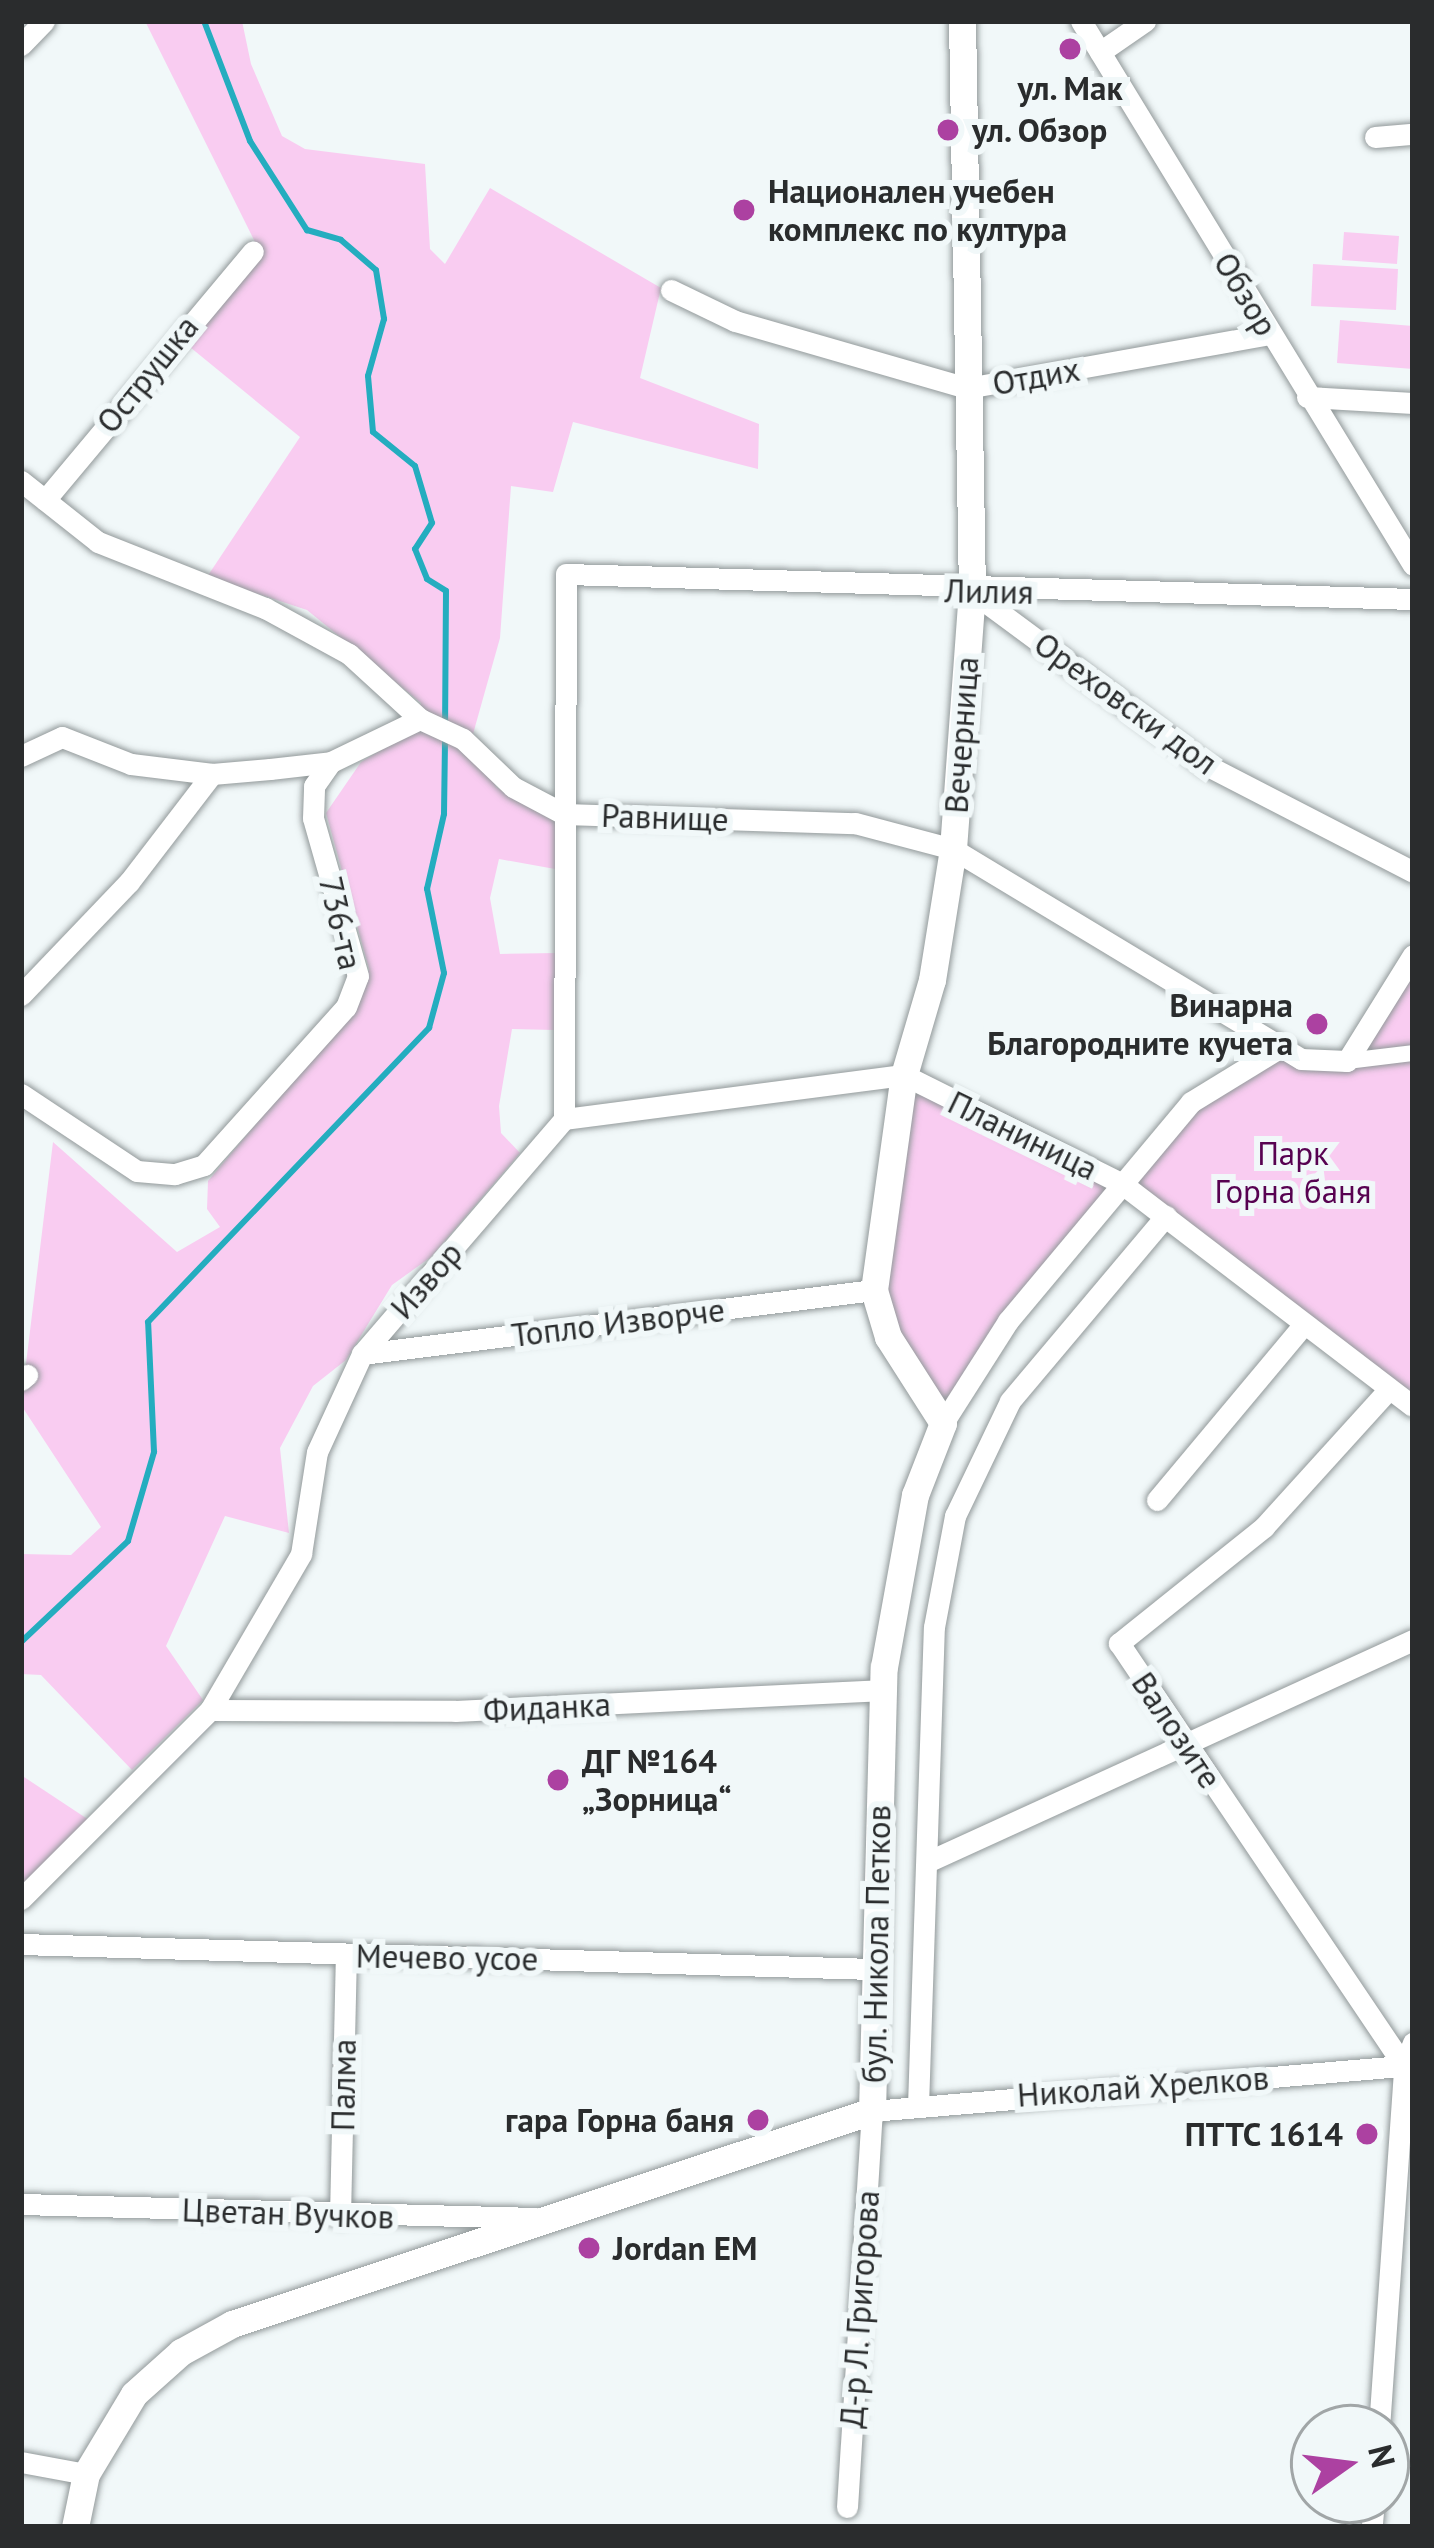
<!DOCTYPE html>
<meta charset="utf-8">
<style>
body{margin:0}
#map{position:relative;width:1434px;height:2548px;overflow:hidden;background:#f1f8f9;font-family:"PT Sans",sans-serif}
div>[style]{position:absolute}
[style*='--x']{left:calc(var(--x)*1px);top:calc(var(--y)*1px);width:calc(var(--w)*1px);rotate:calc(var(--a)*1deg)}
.green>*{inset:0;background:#f9ccf1}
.stream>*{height:6px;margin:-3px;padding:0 3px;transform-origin:3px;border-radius:3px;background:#24adbf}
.roads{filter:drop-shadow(0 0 3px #92999a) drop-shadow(0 0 3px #92999a)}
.pedestrian>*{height:16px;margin:-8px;padding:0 8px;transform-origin:8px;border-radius:8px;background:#fff}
.minor>*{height:21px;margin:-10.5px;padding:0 10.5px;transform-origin:10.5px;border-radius:10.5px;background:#fff}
.tertiary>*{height:27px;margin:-13.5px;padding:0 13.5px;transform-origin:13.5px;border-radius:13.5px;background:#fff}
.dots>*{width:33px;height:33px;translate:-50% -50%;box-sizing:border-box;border:6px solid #f1f8f9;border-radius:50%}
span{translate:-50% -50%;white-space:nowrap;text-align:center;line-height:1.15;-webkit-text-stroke:12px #f1f8f9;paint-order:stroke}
.poi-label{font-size:33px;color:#2a2c2d;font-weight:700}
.left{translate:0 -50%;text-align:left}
.right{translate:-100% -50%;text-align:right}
.street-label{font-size:33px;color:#2a2c2d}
.park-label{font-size:33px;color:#570251}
.frame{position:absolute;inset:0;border:24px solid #2a2c2d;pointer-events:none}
.north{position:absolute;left:1290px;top:2404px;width:120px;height:120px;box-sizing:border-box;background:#f1f8f9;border:3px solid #a1a6a7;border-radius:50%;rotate:76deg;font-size:33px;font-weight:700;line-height:48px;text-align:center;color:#2a2c2d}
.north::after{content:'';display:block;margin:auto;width:42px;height:54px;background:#ac41a1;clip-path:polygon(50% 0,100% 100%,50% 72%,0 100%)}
</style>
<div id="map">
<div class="green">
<i style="clip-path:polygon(145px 21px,242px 21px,251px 64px,282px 136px,305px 149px,425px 164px,430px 249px,445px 264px,490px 188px,661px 288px,640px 378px,759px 424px,758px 469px,573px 422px,553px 492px,511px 486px,500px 638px,473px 734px,496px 787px,555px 822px,555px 869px,499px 859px,490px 898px,500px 954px,557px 953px,554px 1030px,512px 1029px,499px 1106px,501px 1133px,520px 1153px,431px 1257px,392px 1285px,346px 1360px,313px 1386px,280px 1448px,289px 1533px,225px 1516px,166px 1646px,203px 1700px,132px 1770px,41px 1675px,21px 1674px,21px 1554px,71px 1555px,101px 1527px,21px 1405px,53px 1142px,177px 1252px,220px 1227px,207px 1209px,208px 1181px,361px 999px,369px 969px,326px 813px,361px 762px,410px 733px,421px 703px,307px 610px,207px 577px,300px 437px,185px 343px,262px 256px)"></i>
<i style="clip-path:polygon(1344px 232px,1399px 236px,1397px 264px,1342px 260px)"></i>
<i style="clip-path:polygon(1313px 264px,1398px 269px,1396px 310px,1311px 306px)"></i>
<i style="clip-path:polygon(1340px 320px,1413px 326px,1413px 369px,1337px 363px)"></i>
<i style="clip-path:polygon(1413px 954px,1413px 1406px,1121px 1183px,943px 1423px,888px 1337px,876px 1237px,904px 1075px,1121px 1183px,1191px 1102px,1279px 1048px,1347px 1061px)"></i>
<i style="clip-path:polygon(21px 1775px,89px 1820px,21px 1889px)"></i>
</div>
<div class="stream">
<i style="--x:204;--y:21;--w:129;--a:69"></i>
<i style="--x:250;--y:141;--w:106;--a:57.4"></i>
<i style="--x:307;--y:230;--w:35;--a:16"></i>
<i style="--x:341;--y:240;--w:46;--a:40.6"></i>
<i style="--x:376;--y:270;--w:50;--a:80.7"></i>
<i style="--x:384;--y:319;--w:59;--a:105.7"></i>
<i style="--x:368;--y:376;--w:56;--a:84.9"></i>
<i style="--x:373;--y:432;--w:54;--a:39"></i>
<i style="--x:415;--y:466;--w:59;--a:73.4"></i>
<i style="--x:432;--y:523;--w:31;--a:123"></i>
<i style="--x:415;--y:549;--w:32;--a:68"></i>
<i style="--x:427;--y:579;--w:22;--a:32"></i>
<i style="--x:446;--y:591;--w:135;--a:90.4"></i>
<i style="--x:21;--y:1642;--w:147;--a:-43.3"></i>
<i style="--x:128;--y:1541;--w:93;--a:-73.7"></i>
<i style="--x:154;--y:1452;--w:130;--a:-92.6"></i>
<i style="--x:148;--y:1322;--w:407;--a:-46.3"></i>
<i style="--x:429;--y:1028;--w:57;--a:-74.7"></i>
<i style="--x:444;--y:973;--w:86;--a:-101.4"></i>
<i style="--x:427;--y:889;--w:77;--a:-77.2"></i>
<i style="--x:444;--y:814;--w:75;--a:-89.2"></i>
</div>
<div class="roads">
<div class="pedestrian">
<i style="--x:1347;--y:1061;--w:66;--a:-6.9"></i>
</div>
<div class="minor">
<i style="--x:1081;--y:21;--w:637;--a:58.6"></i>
<i style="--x:21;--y:45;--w:33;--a:-46"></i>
<i style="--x:1100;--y:52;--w:55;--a:-34.6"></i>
<i style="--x:1375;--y:137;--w:38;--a:-5"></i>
<i style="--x:671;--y:290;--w:71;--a:25.8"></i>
<i style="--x:735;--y:321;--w:241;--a:16.1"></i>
<i style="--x:967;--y:388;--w:308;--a:-10.1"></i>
<i style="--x:1307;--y:397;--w:106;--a:3.2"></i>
<i style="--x:21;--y:481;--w:98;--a:38.4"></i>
<i style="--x:98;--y:542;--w:180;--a:21.6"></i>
<i style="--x:265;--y:608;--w:96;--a:28.7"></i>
<i style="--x:349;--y:654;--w:96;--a:42.5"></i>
<i style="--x:420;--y:719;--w:47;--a:24.9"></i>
<i style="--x:463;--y:739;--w:69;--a:43.8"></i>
<i style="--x:513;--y:787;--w:58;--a:27.9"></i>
<i style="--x:564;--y:814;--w:291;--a:1.8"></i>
<i style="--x:855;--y:823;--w:101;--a:14.9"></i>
<i style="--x:953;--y:849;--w:406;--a:31.1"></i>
<i style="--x:1301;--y:1059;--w:46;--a:2.5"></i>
<i style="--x:1347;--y:1061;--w:125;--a:-58.1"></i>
<i style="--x:45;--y:500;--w:324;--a:-50.1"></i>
<i style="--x:972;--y:592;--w:291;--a:36.5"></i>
<i style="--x:1206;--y:765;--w:233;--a:27.3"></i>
<i style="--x:21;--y:756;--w:45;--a:-24.9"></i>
<i style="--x:62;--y:737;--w:74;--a:21.4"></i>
<i style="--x:131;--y:764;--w:82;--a:7"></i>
<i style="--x:212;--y:774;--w:58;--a:-4.9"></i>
<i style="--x:270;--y:769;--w:61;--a:-6.5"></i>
<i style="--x:331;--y:762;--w:99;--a:-25.8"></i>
<i style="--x:21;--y:995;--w:156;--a:-46.3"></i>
<i style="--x:129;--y:882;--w:136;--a:-52.5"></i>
<i style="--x:21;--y:1094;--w:139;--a:33.6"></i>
<i style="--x:137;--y:1171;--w:38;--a:5"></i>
<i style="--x:175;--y:1174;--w:30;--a:-17"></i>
<i style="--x:204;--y:1165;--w:212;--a:-48.1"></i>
<i style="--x:346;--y:1007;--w:33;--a:-69"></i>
<i style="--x:358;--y:976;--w:164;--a:-105.9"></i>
<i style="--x:313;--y:818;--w:32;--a:-88"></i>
<i style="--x:314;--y:786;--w:29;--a:-55"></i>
<i style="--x:564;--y:1119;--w:343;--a:-7.4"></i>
<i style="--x:904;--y:1075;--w:242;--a:26.5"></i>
<i style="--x:1121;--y:1183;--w:367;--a:37.4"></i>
<i style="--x:362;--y:1354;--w:516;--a:-7.13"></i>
<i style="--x:21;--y:1380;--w:8;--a:-40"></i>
<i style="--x:1389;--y:1389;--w:186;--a:132.2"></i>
<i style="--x:1264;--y:1527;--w:186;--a:141.3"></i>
<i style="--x:1119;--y:1643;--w:510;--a:56.03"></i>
<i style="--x:943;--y:1423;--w:121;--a:-57.5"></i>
<i style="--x:1008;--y:1321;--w:285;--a:-50.1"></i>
<i style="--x:1191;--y:1102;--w:103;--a:-31.5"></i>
<i style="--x:1157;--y:1500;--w:229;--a:-50.1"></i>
<i style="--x:210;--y:1710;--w:245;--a:0.2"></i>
<i style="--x:455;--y:1711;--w:430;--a:-2.8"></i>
<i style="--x:927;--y:1862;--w:534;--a:-24.55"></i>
<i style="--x:21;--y:1899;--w:267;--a:-45"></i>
<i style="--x:210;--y:1710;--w:181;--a:-59.7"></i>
<i style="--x:301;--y:1554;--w:103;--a:-81.1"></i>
<i style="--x:317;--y:1452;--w:108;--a:-65.3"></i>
<i style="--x:362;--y:1354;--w:310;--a:-49.3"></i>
<i style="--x:564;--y:1119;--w:545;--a:-89.79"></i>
<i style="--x:566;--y:574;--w:847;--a:1.69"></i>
<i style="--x:21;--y:1944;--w:852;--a:1.68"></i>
<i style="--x:918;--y:2106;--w:479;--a:-88.1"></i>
<i style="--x:934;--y:1627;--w:113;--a:-79.3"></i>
<i style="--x:955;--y:1516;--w:127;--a:-64.4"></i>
<i style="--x:1010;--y:1401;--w:242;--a:-49.9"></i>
<i style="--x:21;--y:2204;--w:515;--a:1.56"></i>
<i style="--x:340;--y:2216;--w:261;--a:-88.7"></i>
<i style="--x:1379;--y:2428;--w:363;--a:-86"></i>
<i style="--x:1404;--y:2066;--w:25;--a:-69"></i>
<i style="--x:21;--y:2462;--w:66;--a:10.5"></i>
<i style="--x:847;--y:2507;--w:397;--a:-86.4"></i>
<i style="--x:872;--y:2111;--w:543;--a:-4.86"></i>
<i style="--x:1372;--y:2523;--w:23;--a:-85"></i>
</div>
<div class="tertiary">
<i style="--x:75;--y:2527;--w:54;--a:-78.3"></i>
<i style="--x:86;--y:2474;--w:93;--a:-59"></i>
<i style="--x:134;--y:2394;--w:63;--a:-41.8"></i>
<i style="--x:181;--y:2352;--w:58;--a:-28.8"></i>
<i style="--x:232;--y:2324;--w:675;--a:-18.41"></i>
<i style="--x:872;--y:2111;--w:444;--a:-88.5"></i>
<i style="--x:884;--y:1667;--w:175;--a:-79.8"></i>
<i style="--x:915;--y:1495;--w:77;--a:-68.7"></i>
<i style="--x:943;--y:1423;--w:102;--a:-122.6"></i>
<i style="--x:888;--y:1337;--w:49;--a:-106.6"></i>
<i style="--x:874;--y:1290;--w:217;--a:-82.1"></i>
<i style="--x:904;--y:1075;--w:99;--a:-73.6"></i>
<i style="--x:932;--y:980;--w:133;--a:-80.9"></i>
<i style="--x:953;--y:849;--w:258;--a:-85.8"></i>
<i style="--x:972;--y:592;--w:571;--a:-91"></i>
</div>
</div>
<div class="dots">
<i style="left:1070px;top:49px;background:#ac41a1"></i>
<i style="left:948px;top:130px;background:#ac41a1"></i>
<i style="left:744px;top:210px;background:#ac41a1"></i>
<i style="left:1317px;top:1024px;background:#ac41a1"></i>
<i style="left:558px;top:1780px;background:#ac41a1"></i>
<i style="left:758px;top:2120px;background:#ac41a1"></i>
<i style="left:1367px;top:2134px;background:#ac41a1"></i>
<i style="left:589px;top:2248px;background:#ac41a1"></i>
</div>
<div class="poi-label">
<span style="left:1070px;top:88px">ул. Мак</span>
<span class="left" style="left:972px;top:130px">ул. Обзор</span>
<span class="left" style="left:768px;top:210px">Национален учебен<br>комплекс по култура</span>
<span class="right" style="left:1293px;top:1024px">Винарна<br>Благородните кучета</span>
<span class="left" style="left:582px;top:1780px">ДГ №164<br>„Зорница“</span>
<span class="right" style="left:734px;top:2120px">гара Горна баня</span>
<span class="right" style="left:1343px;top:2134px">ПТТС 1614</span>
<span class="left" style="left:613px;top:2248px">Jordan EM</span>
</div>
<div class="street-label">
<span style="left:1246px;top:294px;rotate:59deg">Обзор</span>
<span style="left:147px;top:374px;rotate:-51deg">Острушка</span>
<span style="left:1036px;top:376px;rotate:-10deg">Отдих</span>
<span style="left:989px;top:591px;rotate:1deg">Лилия</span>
<span style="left:1126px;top:703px;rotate:36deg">Ореховски дол</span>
<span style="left:961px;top:735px;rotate:-86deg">Вечерница</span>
<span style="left:665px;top:817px;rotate:2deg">Равнище</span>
<span style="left:341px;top:923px;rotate:77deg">736-та</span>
<span style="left:1023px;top:1135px;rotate:26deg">Планиница</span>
<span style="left:426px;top:1280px;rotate:-49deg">Извор</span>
<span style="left:618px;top:1322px;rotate:-7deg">Топло Изворче</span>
<span style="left:547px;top:1707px;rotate:-3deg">Фиданка</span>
<span style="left:1177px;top:1730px;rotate:56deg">Валозите</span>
<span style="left:876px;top:1944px;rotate:-89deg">бул. Никола Петков</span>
<span style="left:447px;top:1957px;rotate:1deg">Мечево усое</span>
<span style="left:343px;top:2085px;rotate:-89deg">Палма</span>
<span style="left:1143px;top:2086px;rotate:-4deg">Николай Хрелков</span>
<span style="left:288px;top:2213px;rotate:2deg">Цветан Вучков</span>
<span style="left:859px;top:2309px;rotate:-86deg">Д-р Л. Григорова</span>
</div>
<div class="park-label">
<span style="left:1293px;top:1172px">Парк<br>Горна баня</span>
</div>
<div class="frame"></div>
<div class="north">N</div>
</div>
